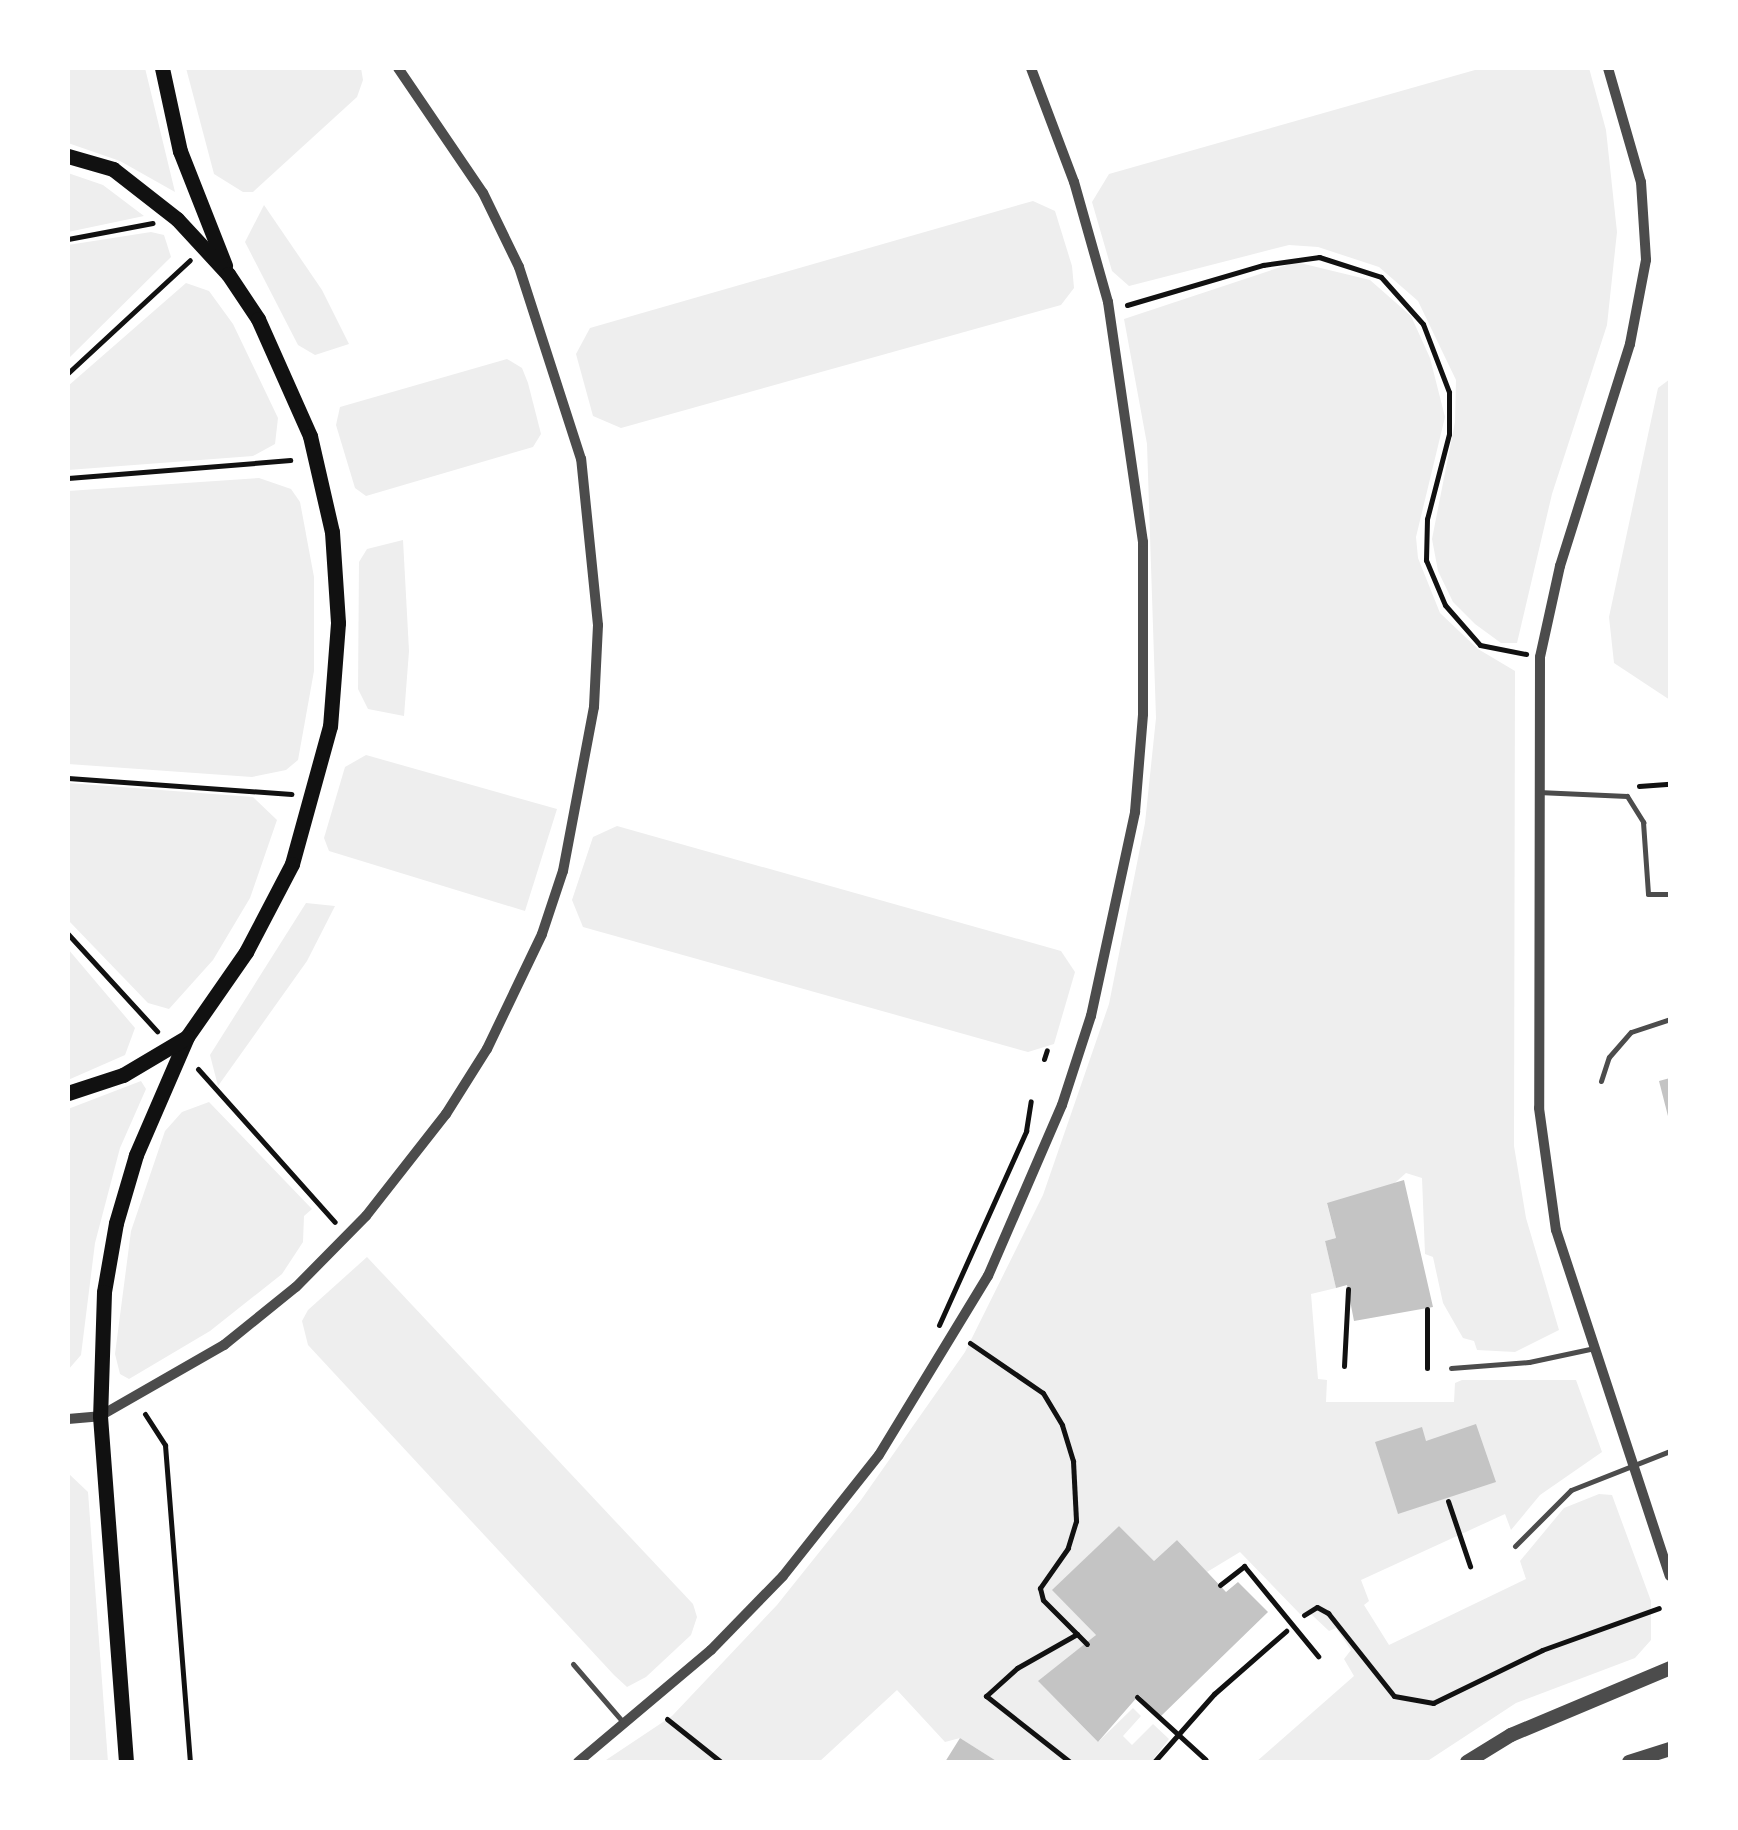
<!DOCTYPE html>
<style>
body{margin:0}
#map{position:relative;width:1738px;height:1830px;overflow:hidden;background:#fff;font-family:"PT Sans Narrow",sans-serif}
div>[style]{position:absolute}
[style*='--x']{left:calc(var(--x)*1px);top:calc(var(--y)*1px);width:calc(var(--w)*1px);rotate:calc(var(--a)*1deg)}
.green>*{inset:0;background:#eee}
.building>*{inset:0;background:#c4c4c4}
.path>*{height:5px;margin:-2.5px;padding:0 2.5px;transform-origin:2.5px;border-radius:2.5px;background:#111}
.service>*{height:5px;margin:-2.5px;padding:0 2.5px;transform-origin:2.5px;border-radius:2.5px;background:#4c4c4c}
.minor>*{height:10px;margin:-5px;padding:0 5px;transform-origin:5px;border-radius:5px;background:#4c4c4c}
.tertiary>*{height:14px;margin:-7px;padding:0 7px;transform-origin:7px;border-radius:7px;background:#4c4c4c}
.secondary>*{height:15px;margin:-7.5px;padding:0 7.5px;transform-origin:7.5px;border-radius:7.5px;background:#111}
span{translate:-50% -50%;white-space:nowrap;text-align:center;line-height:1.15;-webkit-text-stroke:10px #fff;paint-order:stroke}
.frame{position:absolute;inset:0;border:70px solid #fff;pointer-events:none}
</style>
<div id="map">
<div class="green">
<i style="clip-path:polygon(68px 68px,145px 68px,175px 192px,120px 161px,68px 143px)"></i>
<i style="clip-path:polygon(186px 68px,361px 68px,363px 80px,357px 97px,253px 192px,243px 192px,214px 174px)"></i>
<i style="clip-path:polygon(1482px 68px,1589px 68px,1606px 130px,1617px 232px,1607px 325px,1552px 494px,1517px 643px,1501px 643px,1475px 624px,1453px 602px,1438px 571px,1432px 539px,1455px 422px,1456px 380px,1418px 301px,1379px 267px,1318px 247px,1289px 245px,1129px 286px,1112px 271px,1092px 202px,1109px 174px)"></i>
<i style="clip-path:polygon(68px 173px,103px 185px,144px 216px,68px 232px)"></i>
<i style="clip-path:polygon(1033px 201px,1055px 211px,1072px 266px,1074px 288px,1061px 305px,621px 428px,593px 416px,576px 354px,590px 328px)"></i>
<i style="clip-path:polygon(264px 205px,322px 290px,349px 344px,315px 355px,298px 345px,245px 242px)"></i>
<i style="clip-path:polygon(151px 232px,164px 235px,171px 257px,68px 359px,68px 245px)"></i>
<i style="clip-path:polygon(1296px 262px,1370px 280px,1411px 316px,1430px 358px,1445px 417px,1416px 537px,1418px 558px,1440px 613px,1478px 649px,1515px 671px,1514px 1146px,1526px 1218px,1559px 1330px,1515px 1352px,1477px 1350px,1474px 1341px,1463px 1338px,1443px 1303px,1433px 1257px,1425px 1254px,1422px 1178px,1406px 1173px,1388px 1189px,1327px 1204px,1336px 1238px,1325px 1241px,1336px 1288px,1311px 1294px,1318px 1379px,1327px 1380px,1326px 1402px,1454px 1402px,1455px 1383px,1462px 1380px,1576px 1380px,1602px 1452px,1540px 1495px,1511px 1530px,1505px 1514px,1361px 1580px,1369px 1601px,1364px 1605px,1389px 1645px,1526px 1579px,1520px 1561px,1564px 1508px,1599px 1494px,1612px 1495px,1651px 1601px,1651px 1640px,1635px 1658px,1516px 1703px,1426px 1762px,1256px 1762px,1354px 1676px,1344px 1659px,1351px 1650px,1336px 1628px,1329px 1631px,1312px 1615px,1300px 1614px,1240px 1552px,1207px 1572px,1177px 1540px,1154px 1561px,1119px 1526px,1053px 1590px,1096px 1635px,1039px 1682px,1098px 1742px,1133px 1708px,1141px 1716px,1123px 1736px,1132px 1745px,1153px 1724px,1169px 1739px,1151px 1762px,998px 1762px,960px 1738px,945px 1742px,897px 1690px,819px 1762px,603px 1762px,672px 1716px,777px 1605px,861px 1500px,965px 1352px,1043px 1195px,1109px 1004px,1145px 823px,1156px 718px,1147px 444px,1124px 319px)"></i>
<i style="clip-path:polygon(186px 283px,209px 291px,233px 324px,278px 418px,275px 444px,253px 456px,68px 470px,68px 386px)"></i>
<i style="clip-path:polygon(507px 359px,522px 368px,528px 383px,541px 434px,533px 447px,366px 496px,355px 488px,336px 425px,340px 407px)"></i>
<i style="clip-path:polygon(1670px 379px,1670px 700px,1614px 663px,1609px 617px,1658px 388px)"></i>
<i style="clip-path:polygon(259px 478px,291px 489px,300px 502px,314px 577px,314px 671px,298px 760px,286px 770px,252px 777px,68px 764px,68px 491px)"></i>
<i style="clip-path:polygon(403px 540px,409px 651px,404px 716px,368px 709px,358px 689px,359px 562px,367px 549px)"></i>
<i style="clip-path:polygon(366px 755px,557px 809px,525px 911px,329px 851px,324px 838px,345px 767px)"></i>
<i style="clip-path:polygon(68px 783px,253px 797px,277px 820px,250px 898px,213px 960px,169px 1009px,148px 1003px,68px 920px)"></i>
<i style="clip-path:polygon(617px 826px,1061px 951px,1075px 972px,1054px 1044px,1028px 1052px,583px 927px,572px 900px,593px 837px)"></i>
<i style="clip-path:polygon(306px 903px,335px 906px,307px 961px,218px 1086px,210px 1055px)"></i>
<i style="clip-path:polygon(68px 949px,135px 1028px,125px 1055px,68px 1080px)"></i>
<i style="clip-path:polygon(141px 1081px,146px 1089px,120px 1148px,95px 1243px,81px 1355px,68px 1370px,68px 1109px)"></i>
<i style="clip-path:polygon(209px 1102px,312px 1209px,304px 1216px,303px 1242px,282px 1274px,210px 1331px,129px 1379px,120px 1374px,115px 1354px,131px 1231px,165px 1131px,182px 1112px)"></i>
<i style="clip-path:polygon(367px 1257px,693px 1604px,697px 1617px,691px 1635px,646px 1677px,627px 1687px,614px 1675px,308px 1345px,302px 1321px,308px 1310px)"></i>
<i style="clip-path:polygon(68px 1473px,88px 1492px,108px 1762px,68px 1762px)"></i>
</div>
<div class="building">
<i style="clip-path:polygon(1670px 1078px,1670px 1120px,1669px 1120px,1659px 1081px)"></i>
<i style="clip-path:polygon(1404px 1180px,1433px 1307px,1354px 1321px,1347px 1285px,1336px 1288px,1325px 1241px,1336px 1238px,1327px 1203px)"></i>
<i style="clip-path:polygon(1476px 1424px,1496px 1482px,1398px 1514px,1375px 1442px,1422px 1427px,1426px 1441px)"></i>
<i style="clip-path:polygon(1119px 1526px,1154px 1561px,1177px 1540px,1226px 1592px,1238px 1582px,1268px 1612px,1160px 1717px,1139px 1695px,1098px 1742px,1038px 1681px,1096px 1635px,1052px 1590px)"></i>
<i style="clip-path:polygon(960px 1738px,998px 1762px,945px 1762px)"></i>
</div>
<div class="path">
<i style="--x:68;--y:239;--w:86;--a:-10.7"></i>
<i style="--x:1127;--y:305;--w:142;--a:-16.4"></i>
<i style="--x:1263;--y:265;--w:57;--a:-8.1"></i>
<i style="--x:1319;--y:257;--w:65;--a:17.9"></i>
<i style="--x:1381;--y:277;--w:63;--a:48.2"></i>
<i style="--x:1423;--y:324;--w:73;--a:69.1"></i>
<i style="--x:1449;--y:392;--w:42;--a:90"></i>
<i style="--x:1449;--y:434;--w:88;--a:104.5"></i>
<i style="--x:1427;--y:519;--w:41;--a:91.4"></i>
<i style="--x:1426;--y:560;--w:49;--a:67.1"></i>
<i style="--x:1445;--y:605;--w:53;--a:48.8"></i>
<i style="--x:1480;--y:645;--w:47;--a:11.1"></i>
<i style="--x:68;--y:373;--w:166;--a:-42.8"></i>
<i style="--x:68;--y:478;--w:223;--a:-4.6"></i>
<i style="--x:68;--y:778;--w:224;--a:4.1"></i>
<i style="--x:1639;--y:786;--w:31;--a:-4"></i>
<i style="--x:68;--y:934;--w:132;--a:47.5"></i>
<i style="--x:1044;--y:1059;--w:9;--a:-72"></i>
<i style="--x:198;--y:1069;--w:205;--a:48.2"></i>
<i style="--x:939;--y:1325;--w:213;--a:-65.8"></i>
<i style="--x:1026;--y:1131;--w:30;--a:-81"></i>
<i style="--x:970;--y:1343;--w:88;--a:34.4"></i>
<i style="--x:1043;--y:1393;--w:37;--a:59"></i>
<i style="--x:1062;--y:1425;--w:38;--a:73"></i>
<i style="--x:1073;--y:1461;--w:60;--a:87.1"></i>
<i style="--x:1076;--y:1521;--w:28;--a:107"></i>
<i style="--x:1068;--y:1548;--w:49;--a:125"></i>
<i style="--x:1040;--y:1588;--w:12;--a:76"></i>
<i style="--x:1043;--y:1600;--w:48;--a:45"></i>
<i style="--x:1344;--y:1366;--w:77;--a:-87"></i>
<i style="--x:1427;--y:1368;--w:59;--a:-90"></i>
<i style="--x:145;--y:1414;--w:37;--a:57"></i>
<i style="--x:165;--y:1445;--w:318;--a:85.5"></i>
<i style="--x:1448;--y:1501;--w:69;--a:71.3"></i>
<i style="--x:1220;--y:1585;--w:31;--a:-38"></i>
<i style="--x:1244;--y:1566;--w:117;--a:50.6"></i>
<i style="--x:1304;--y:1615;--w:15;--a:-32"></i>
<i style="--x:1317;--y:1607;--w:13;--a:29"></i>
<i style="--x:1328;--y:1613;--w:106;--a:51.5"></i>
<i style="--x:1394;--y:1696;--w:40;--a:10"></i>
<i style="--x:1433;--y:1703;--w:121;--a:-25.9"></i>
<i style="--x:1542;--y:1650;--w:124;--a:-19.7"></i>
<i style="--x:1137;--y:1697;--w:93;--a:42.4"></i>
<i style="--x:667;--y:1719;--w:69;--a:38.5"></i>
<i style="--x:1070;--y:1762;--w:107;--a:-141.8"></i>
<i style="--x:986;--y:1696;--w:42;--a:-42.1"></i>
<i style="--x:1017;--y:1668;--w:69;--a:-29.5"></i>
<i style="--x:1077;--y:1634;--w:14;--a:45"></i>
<i style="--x:1154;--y:1762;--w:91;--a:-48.6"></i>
<i style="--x:1214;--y:1694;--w:96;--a:-41.2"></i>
</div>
<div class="service">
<i style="--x:1538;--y:792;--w:89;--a:2.6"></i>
<i style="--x:1627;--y:796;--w:31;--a:58"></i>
<i style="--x:1643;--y:822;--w:72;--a:86"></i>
<i style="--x:1648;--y:894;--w:22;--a:0"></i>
<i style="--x:1601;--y:1081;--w:25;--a:-72"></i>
<i style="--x:1609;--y:1057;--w:33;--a:-49"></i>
<i style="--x:1631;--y:1032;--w:41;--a:-18.4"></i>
<i style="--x:1451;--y:1368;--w:78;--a:-4.4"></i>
<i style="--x:1529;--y:1362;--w:67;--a:-12"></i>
<i style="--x:1515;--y:1546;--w:79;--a:-45"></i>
<i style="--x:1571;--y:1490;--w:106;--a:-21.5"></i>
<i style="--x:573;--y:1664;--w:77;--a:49.2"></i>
</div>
<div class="minor">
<i style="--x:1608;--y:68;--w:119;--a:73.9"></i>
<i style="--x:1641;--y:182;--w:78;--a:86.3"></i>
<i style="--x:1646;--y:260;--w:86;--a:100.8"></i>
<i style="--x:1630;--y:344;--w:233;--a:107.5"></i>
<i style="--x:1560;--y:566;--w:93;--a:102.4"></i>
<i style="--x:1540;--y:657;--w:451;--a:90.1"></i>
<i style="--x:1539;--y:1108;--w:123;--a:82.1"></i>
<i style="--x:1556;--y:1230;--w:364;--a:71.8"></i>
<i style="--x:68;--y:1419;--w:32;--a:-5"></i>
<i style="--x:100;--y:1416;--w:143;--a:-29.8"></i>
<i style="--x:224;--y:1345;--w:92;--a:-38.9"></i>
<i style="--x:296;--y:1287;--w:100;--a:-45.4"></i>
<i style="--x:366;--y:1216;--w:130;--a:-51.9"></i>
<i style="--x:446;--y:1114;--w:77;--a:-57.8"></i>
<i style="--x:487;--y:1049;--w:127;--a:-64.4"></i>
<i style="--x:542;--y:934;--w:66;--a:-71.6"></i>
<i style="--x:563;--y:871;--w:167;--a:-79.3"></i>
<i style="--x:594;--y:707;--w:82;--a:-87.2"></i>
<i style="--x:598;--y:625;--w:167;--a:-95.8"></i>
<i style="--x:581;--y:459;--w:202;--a:-107.9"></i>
<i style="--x:519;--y:267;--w:82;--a:-115.9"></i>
<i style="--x:483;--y:193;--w:151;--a:-124.2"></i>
<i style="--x:578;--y:1762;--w:174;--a:-40.1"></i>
<i style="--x:711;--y:1650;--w:103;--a:-45.8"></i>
<i style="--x:783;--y:1576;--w:154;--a:-51.6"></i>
<i style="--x:879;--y:1455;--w:210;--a:-58.7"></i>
<i style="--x:988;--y:1276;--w:186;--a:-66.6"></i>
<i style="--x:1062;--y:1105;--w:94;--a:-72"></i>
<i style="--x:1091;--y:1016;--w:209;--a:-77.8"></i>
<i style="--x:1135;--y:812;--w:98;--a:-85.3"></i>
<i style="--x:1143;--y:714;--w:172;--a:-90"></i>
<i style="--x:1143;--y:542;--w:243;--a:-98.3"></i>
<i style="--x:1108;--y:302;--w:125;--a:-105.8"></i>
<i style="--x:1074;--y:182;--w:122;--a:-110.7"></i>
</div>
<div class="tertiary">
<i style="--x:1467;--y:1762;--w:52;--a:-31.5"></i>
<i style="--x:1511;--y:1735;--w:173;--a:-22.8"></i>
<i style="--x:1629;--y:1762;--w:43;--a:-17.6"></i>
</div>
<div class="secondary">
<i style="--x:162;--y:68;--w:85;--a:77.8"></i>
<i style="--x:180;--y:151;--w:123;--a:68.5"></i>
<i style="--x:68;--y:156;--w:47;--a:16.1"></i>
<i style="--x:113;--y:169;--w:81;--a:38"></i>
<i style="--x:177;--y:219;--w:75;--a:47.2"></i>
<i style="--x:228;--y:274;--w:54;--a:56.3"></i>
<i style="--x:258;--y:319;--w:128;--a:66"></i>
<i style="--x:310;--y:436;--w:98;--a:77.1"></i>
<i style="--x:332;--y:532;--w:91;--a:86.2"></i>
<i style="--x:338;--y:623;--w:103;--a:94.4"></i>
<i style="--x:330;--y:726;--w:143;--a:105.4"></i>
<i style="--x:292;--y:864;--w:99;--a:117.6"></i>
<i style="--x:246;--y:952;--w:103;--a:124.8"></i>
<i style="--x:187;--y:1037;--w:129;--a:113.4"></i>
<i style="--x:136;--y:1155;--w:71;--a:106.4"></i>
<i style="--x:116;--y:1223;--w:70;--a:99.9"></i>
<i style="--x:104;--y:1292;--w:124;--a:91.8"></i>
<i style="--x:100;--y:1416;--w:347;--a:85.7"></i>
<i style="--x:68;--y:1093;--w:58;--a:-18.1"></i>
<i style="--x:123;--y:1075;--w:74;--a:-30.7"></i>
</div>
<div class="frame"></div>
</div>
